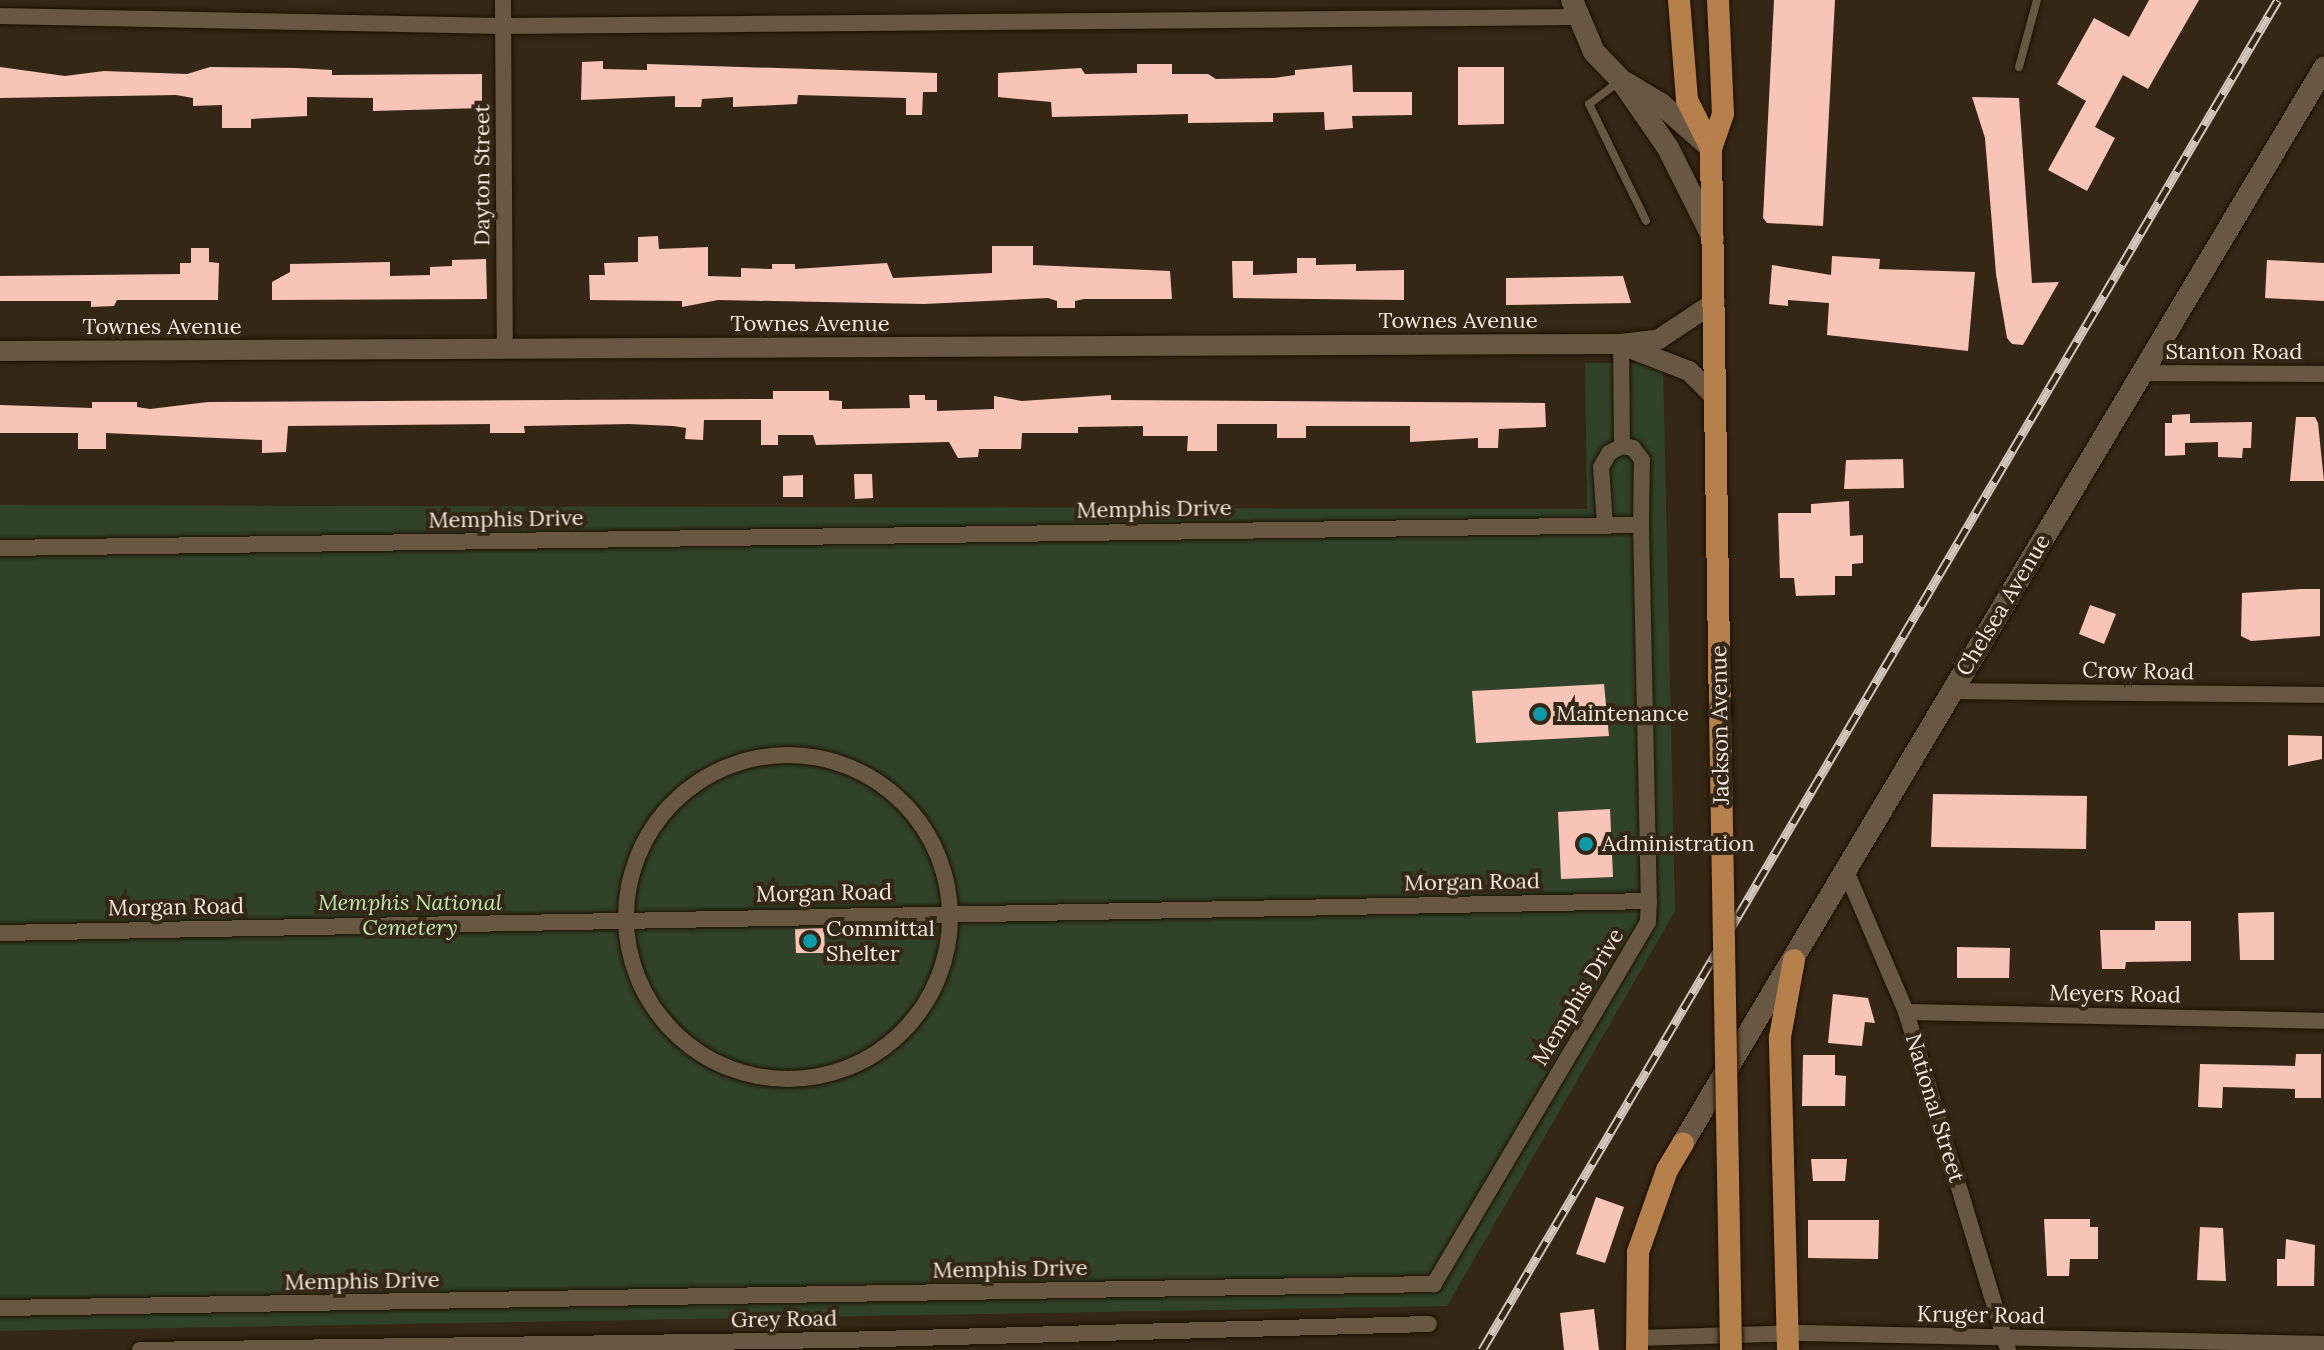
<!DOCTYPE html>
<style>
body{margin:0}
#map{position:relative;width:2324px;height:1350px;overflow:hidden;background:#352715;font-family:Lora,serif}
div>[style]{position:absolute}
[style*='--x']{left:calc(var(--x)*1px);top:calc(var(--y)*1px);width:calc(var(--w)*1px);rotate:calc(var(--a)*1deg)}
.green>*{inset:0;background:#304328}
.building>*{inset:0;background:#f8c4b8}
.roads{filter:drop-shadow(0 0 2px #1d1001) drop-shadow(0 0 2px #1d1001)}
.service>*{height:8px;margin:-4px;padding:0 4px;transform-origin:4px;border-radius:4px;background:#675743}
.minor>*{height:16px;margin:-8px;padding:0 8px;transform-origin:8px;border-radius:8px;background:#675743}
.minor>.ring{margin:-8px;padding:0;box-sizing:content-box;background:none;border:16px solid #675743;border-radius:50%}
.tertiary>*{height:20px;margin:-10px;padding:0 10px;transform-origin:10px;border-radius:10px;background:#675743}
.secondary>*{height:22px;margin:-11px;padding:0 11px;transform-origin:11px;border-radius:11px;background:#675743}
.primary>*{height:22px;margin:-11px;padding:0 11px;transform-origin:11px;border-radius:11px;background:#b6804d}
.rail>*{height:9px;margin-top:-4.5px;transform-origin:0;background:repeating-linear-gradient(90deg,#352715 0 18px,#d1c6ba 0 36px);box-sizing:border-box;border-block:2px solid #d1c6ba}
.bridges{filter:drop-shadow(0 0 2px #1d1001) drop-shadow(0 0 2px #1d1001)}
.primary-bridge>*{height:22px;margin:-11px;padding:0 11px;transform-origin:11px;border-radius:11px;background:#b6804d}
.dots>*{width:22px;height:22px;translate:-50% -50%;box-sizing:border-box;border:4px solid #352715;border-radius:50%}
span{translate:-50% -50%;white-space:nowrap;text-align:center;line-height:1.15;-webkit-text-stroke:8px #352715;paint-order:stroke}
.street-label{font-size:22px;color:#f3e9de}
.poi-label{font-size:22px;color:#f3e9de}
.left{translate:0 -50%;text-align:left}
.park-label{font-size:22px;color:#bfe9ac;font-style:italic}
</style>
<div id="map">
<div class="green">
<i style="clip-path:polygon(1585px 363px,1663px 363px,1675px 911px,1447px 1306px,0 1331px,0 505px,1587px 509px)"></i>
</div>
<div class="building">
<i style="clip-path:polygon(1774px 0,1835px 0,1823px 226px,1767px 223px,1763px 218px)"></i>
<i style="clip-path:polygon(2149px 0,2199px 0,2148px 89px,2123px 75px,2095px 127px,2115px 138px,2087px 191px,2048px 170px,2086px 101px,2057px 84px,2094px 18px,2129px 37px)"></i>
<i style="clip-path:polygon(603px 61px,603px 69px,647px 70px,647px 64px,937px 73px,937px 92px,923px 92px,922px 115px,906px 115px,906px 98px,798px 95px,797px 104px,733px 107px,733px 97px,702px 99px,701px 107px,675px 107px,675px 96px,581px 100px,582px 62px)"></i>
<i style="clip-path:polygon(1137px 64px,1172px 64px,1172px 74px,1208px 74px,1216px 79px,1274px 78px,1295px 75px,1295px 70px,1352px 65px,1353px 92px,1412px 92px,1412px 115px,1352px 116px,1353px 128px,1325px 130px,1324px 112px,1273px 113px,1273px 122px,1188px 123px,1188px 114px,1052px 117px,1051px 102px,998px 97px,998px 73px,1081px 68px,1085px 74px,1137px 73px)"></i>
<i style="clip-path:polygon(0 67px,65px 76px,104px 71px,187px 74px,210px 67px,296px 68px,332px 70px,332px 75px,482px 74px,482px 108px,373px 111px,373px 98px,307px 97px,307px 116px,251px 119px,251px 128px,222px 128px,222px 105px,193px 106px,193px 98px,176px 95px,0 98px)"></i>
<i style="clip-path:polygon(1458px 67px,1504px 67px,1504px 124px,1458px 125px)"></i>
<i style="clip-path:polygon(1972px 97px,2019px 98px,2032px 283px,2059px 282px,2023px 345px,2012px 344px,2007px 338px,1996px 274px,1985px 138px)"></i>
<i style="clip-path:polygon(658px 236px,659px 249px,708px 247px,708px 276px,741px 277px,741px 268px,772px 269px,772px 264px,795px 264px,795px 269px,887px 263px,893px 278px,992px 273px,992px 246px,1033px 246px,1033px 265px,1170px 271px,1172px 299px,1084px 299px,1075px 301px,1075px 308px,1057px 308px,1057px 301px,1048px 298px,924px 304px,718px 300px,682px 307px,682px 301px,590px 300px,589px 275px,605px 275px,604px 263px,638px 262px,638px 237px)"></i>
<i style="clip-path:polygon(191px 248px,209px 248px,209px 262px,219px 263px,218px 300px,117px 300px,114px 306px,91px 307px,91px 301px,0 301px,0 276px,180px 274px,180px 263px,191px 263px)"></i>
<i style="clip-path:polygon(1832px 256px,1880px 259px,1879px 269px,1975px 272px,1968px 351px,1827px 335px,1829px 303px,1788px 300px,1788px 306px,1769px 304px,1772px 265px,1831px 275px)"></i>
<i style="clip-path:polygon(1297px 258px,1316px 258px,1316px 265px,1356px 264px,1356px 271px,1404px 270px,1404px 300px,1233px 298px,1232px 261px,1253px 261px,1253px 275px,1297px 273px)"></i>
<i style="clip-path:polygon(486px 259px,487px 299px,272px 300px,272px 282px,290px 272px,290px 264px,390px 262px,390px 276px,430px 275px,430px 267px,452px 266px,452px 260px)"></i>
<i style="clip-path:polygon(2267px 260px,2324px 263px,2324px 301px,2265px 298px)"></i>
<i style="clip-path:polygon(1623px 276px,1631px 303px,1506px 305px,1506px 278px)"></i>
<i style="clip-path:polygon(773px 391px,829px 391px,829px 400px,842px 401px,842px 409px,910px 408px,909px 395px,925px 395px,925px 400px,937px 400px,937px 411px,994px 409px,994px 396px,1022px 401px,1111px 395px,1111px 400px,1545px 403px,1546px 427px,1499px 429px,1498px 448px,1478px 448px,1478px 438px,1410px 442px,1410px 426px,1306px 426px,1306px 438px,1277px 438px,1277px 424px,1217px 424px,1217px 451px,1187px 451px,1188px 436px,1143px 436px,1143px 426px,1078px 427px,1078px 433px,1022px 433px,1021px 449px,979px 449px,978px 457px,958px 458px,949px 442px,816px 445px,813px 435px,778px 435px,778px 445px,761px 445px,761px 420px,704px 420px,703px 440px,685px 439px,686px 428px,673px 426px,629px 424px,524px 426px,525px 433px,490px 433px,490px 424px,288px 426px,286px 452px,262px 453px,262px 440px,106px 433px,106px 449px,78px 449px,78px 433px,0 433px,0 405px,92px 408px,92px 402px,137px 402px,137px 407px,150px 409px,208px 402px,754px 399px,773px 399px)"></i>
<i style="clip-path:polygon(2190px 414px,2190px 423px,2252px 422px,2251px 448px,2243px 448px,2242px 458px,2218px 457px,2218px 442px,2185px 443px,2185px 455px,2165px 456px,2165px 423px,2172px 423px,2172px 415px)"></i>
<i style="clip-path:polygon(2296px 417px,2315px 417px,2318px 423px,2324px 481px,2290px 481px)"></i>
<i style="clip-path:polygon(1903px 459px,1904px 488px,1844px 489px,1846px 460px)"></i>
<i style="clip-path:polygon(854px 474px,872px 474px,873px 498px,855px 499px)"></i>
<i style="clip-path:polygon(803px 475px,803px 497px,783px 497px,783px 476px)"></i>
<i style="clip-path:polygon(1849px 501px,1850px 536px,1863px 535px,1863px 563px,1852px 564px,1852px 576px,1835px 576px,1835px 595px,1796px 596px,1794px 578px,1780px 578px,1778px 513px,1811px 513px,1811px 504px)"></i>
<i style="clip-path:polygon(2301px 589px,2320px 589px,2320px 636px,2251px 641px,2241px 636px,2242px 593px)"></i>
<i style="clip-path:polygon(2090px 605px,2116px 614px,2104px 644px,2079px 634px)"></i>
<i style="clip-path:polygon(1604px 684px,1609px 736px,1476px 743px,1472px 691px)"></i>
<i style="clip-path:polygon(2288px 735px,2322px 736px,2322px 759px,2288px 766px)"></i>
<i style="clip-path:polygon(1933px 794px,2087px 796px,2086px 849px,1931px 847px)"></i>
<i style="clip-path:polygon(1610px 809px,1613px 877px,1561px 879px,1558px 812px)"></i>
<i style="clip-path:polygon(2274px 912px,2274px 960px,2240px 960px,2238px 913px)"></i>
<i style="clip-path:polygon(2155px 921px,2191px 921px,2191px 961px,2126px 962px,2125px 969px,2102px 969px,2100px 930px,2155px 930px)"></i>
<i style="clip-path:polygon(824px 928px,825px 953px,796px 953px,795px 929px)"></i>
<i style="clip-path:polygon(1957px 947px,2010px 948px,2009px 978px,1957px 978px)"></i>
<i style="clip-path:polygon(1833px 994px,1868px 998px,1875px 1023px,1865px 1022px,1862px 1046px,1828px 1043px)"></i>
<i style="clip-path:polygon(2296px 1054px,2321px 1054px,2321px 1098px,2295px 1098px,2295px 1089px,2223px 1087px,2222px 1108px,2198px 1107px,2200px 1064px,2295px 1066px)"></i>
<i style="clip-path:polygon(1803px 1055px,1835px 1055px,1835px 1075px,1846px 1076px,1845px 1106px,1802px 1106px)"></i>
<i style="clip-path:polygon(1811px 1159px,1847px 1159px,1845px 1181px,1813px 1181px)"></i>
<i style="clip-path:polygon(1596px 1197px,1624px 1207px,1605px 1263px,1576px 1254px)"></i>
<i style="clip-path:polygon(2044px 1219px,2090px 1219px,2090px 1227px,2098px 1227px,2098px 1259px,2070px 1259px,2069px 1276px,2047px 1276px)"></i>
<i style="clip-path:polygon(1808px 1220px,1879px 1220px,1878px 1259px,1808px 1258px)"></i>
<i style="clip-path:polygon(2200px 1227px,2223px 1228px,2226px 1281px,2197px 1280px)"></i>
<i style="clip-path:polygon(2286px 1239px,2315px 1245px,2314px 1286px,2277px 1286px,2277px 1259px,2285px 1259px)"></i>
<i style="clip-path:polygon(1594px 1309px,1599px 1350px,1564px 1350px,1560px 1313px)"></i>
</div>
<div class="roads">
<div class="service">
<i style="--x:2019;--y:67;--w:69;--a:-75"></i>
<i style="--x:1621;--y:80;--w:40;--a:143"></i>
<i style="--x:1589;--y:104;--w:130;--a:64"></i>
</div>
<div class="minor">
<i style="--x:503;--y:0;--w:350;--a:89.7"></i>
<i style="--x:0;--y:16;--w:503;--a:1.14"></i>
<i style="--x:503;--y:26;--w:1074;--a:-0.48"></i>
<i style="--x:1621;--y:344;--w:102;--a:89.4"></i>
<i style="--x:2143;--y:373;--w:181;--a:0.3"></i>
<i style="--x:1605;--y:525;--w:58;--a:-93.9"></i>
<i style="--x:1601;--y:467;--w:16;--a:-60"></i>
<i style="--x:1609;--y:453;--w:15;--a:-28"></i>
<i style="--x:1622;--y:446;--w:11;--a:10"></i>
<i style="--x:1633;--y:448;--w:15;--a:53"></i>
<i style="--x:1642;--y:460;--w:65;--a:90.9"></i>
<i style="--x:0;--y:548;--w:1641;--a:-0.8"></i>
<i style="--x:1641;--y:525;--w:376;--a:88.8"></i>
<i style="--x:1649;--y:901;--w:21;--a:93"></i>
<i style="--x:1648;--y:922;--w:421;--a:120.6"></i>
<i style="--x:1434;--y:1284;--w:1434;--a:179.04"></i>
<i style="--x:1951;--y:691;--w:373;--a:0.6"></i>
<i class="ring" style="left:626px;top:755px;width:308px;height:308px"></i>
<i style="--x:1846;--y:871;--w:153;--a:66.9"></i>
<i style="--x:1906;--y:1012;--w:353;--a:73.2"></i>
<i style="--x:0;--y:933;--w:1649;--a:-1.11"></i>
<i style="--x:1906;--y:1012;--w:418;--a:1.2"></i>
<i style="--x:1637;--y:1338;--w:165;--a:-1.7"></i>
<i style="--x:1802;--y:1333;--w:522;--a:1.21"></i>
<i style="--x:140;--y:1350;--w:701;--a:-0.82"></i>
<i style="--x:841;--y:1340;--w:588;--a:-1.56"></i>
</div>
<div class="tertiary">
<i style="--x:1624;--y:346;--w:70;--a:21"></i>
<i style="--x:1689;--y:371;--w:37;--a:45"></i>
<i style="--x:0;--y:351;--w:1621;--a:-0.25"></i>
<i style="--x:1621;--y:344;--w:38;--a:-7"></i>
<i style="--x:1659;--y:339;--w:67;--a:-33.5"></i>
</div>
<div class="secondary">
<i style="--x:1572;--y:0;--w:56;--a:67.1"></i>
<i style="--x:1594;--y:52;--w:39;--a:46"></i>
<i style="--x:1621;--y:80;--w:83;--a:55.3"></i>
<i style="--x:1668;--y:148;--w:101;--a:63.4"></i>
<i style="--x:1626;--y:83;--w:41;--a:31"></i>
<i style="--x:1661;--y:104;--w:64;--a:41.2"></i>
<i style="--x:1683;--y:1143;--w:1252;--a:-59.19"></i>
</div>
<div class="primary">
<i style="--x:1679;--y:0;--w:100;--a:85.4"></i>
<i style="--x:1687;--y:100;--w:54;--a:63.4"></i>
<i style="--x:1718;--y:0;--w:114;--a:87.5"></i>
<i style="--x:1723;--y:114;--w:36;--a:109"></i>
<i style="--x:1711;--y:148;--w:564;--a:89.09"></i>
<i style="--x:1637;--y:1350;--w:98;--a:-89.4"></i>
<i style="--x:1638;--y:1252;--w:87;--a:-70.5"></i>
<i style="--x:1667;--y:1170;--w:31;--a:-59"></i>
<i style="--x:1788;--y:1350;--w:313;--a:-91.5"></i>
<i style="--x:1780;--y:1037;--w:78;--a:-79.7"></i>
</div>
</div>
<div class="rail">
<i style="--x:1482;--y:1350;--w:1567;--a:-59.48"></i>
</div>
<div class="bridges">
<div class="primary-bridge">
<i style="--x:1720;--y:712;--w:638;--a:89.01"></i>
</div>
</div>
<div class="dots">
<i style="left:1540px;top:714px;background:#0f9aa8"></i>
<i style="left:1586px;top:844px;background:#0f9aa8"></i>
<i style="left:810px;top:941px;background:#0f9aa8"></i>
</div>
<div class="street-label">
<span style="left:482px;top:175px;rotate:-90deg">Dayton Street</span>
<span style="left:1458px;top:321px">Townes Avenue</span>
<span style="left:810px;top:324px">Townes Avenue</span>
<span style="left:162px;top:327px">Townes Avenue</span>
<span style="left:2234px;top:352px">Stanton Road</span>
<span style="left:1154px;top:509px;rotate:-1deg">Memphis Drive</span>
<span style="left:506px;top:519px;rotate:-1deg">Memphis Drive</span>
<span style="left:2003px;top:605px;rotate:-59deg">Chelsea Avenue</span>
<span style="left:2138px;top:671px;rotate:1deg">Crow Road</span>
<span style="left:1720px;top:725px;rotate:-91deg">Jackson Avenue</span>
<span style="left:1472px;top:882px;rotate:-1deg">Morgan Road</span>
<span style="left:824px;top:893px;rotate:-1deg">Morgan Road</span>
<span style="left:176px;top:907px;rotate:-1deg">Morgan Road</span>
<span style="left:2115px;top:994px;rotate:1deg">Meyers Road</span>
<span style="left:1578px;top:997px;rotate:-59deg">Memphis Drive</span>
<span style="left:1935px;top:1108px;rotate:73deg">National Street</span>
<span style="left:1010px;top:1269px;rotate:-1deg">Memphis Drive</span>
<span style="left:362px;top:1281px;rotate:-1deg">Memphis Drive</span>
<span style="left:1981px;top:1315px;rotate:1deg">Kruger Road</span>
<span style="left:784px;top:1319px;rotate:-1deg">Grey Road</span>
</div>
<div class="poi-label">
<span class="left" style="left:1556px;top:714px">Maintenance</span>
<span class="left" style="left:1602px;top:844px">Administration</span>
<span class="left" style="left:826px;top:941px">Committal<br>Shelter</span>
</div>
<div class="park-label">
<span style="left:410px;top:915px">Memphis National<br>Cemetery</span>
</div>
</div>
